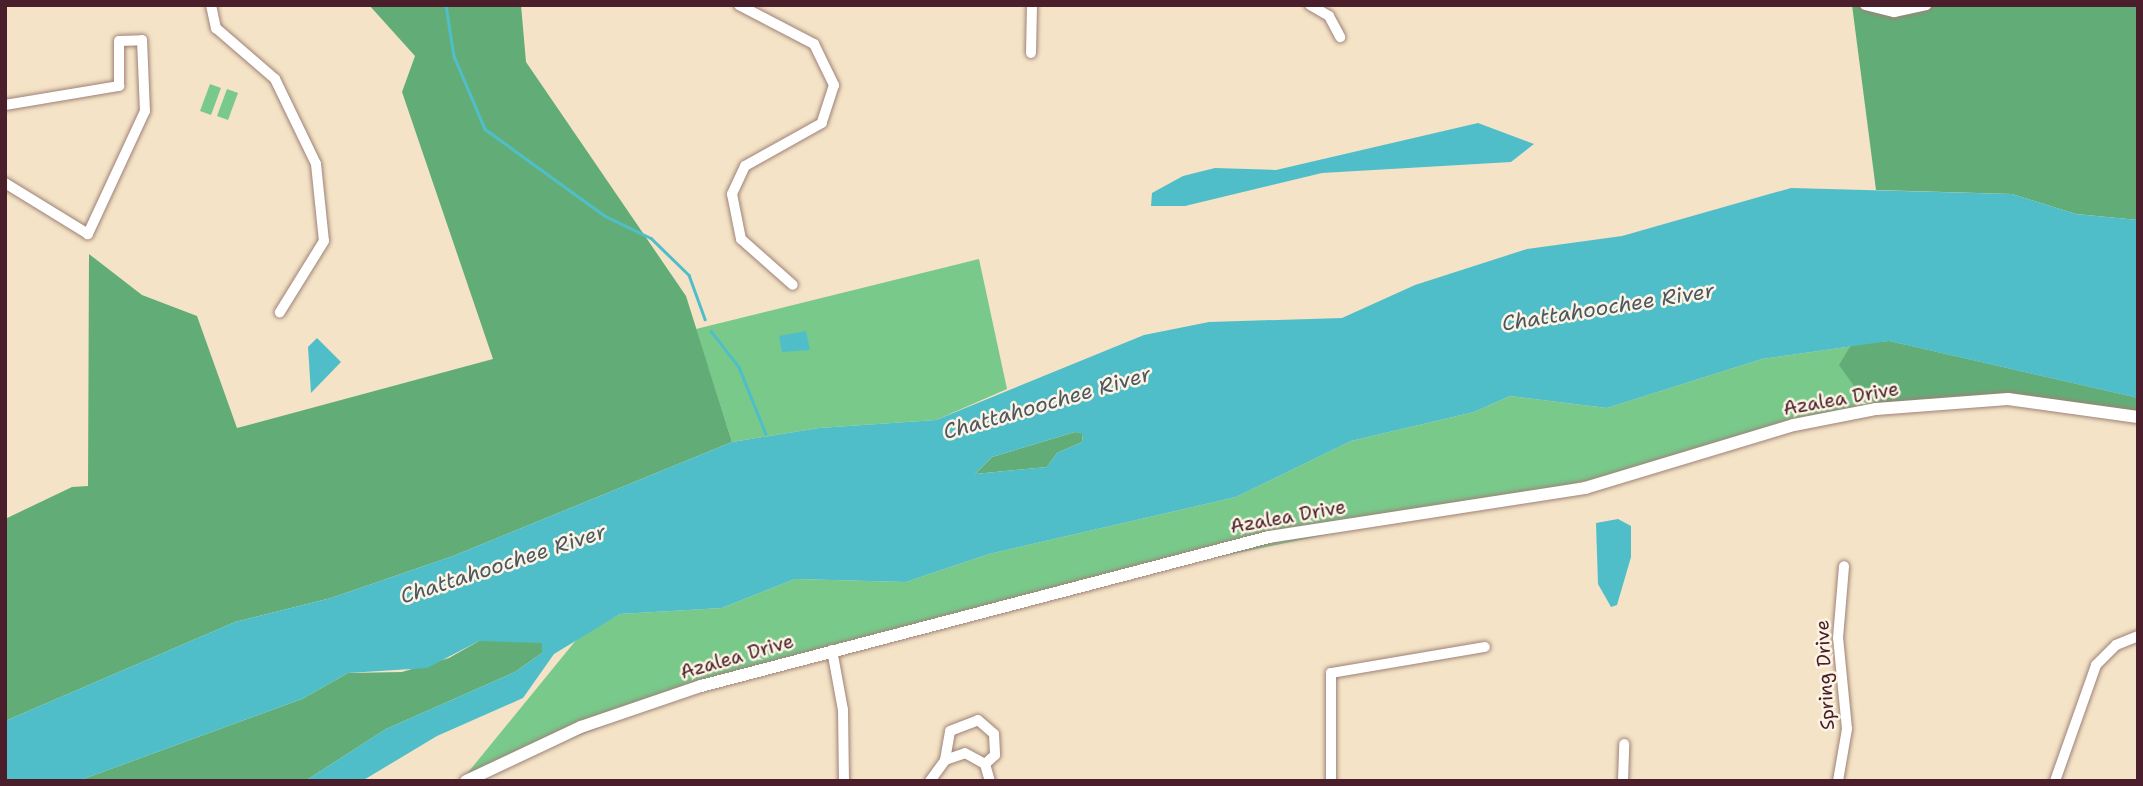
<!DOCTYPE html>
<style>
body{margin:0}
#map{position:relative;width:2143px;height:786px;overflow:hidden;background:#f4e3c6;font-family:"Shantell Sans",sans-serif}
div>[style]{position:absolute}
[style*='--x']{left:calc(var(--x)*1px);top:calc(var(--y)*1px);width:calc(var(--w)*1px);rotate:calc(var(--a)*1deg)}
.green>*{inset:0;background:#79c98b}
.forest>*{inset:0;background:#62ad77}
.water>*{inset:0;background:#50bec9}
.stream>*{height:2.5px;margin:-1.25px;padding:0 1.25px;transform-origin:1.25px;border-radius:1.25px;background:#50bec9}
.roads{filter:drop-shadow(0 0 2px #9f8178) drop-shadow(0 0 2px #9f8178)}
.minor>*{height:10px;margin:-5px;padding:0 5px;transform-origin:5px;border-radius:5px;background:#fff}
.tertiary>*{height:12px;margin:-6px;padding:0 6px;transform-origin:6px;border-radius:6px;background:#fff}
span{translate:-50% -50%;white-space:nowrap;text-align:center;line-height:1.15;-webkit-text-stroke:5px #fcf5e5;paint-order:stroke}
.street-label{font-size:19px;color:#4a1f2b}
.water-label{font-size:21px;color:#4c5762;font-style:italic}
.frame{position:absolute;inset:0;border:7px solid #4a1f2b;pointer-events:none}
</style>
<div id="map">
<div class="green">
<i style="clip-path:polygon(210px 84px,221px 88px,211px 115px,200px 111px)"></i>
<i style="clip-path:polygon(227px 89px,238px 93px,228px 120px,217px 116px)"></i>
<i style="clip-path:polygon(979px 259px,1007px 389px,936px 420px,819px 428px,732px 442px,696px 329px)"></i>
<i style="clip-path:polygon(1889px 341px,2138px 398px,1994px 395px,1882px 405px,1615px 475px,1174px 566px,678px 697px,461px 781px,577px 639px,620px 614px,722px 608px,795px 579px,906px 582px,989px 554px,1236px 497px,1351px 441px,1474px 412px,1510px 396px,1607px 408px,1762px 359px)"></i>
</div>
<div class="forest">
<i style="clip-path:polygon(369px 5px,521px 5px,526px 62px,686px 296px,732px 442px,453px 556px,331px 598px,235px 622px,5px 721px,5px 519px,72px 487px,88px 486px,89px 254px,142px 295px,197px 316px,237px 428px,493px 359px,402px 92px,415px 56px)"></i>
<i style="clip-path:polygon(1852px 5px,2138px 5px,2138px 220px,2076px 214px,2012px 194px,1876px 190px)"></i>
<i style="clip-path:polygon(1889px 341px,2138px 398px,2138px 413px,1994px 395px,1882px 405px,1862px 397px,1839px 365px,1851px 345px)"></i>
<i style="clip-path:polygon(1075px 432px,1083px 433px,1082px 442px,1057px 453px,1047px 467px,975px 474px,992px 457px)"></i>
<i style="clip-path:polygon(519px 638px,542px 643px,542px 653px,515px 672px,386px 729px,305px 781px,78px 781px,302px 699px,348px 673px,402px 672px,449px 658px,479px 641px)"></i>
</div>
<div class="water">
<i style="clip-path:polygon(1478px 123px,1534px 144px,1511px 162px,1322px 173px,1185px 206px,1151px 206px,1152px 193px,1183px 176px,1215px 168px,1276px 170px)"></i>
<i style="clip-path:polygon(evenodd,1791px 188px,2012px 194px,2076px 214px,2138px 220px,2138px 398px,1889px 341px,1762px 359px,1607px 408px,1510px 396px,1474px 412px,1351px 441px,1236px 497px,989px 554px,906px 582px,795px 579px,722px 608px,620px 614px,554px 654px,523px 698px,437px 736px,362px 781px,305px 781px,386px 729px,515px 672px,542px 653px,542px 643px,479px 641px,427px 668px,348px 673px,302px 699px,78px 781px,5px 781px,5px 721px,235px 622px,331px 598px,453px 556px,732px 442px,819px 428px,936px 420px,1144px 335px,1209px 322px,1342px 318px,1415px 285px,1527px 249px,1622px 236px,1791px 188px,1075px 432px,1083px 434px,1082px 442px,1057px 453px,1047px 467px,975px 474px,992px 457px,1075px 432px)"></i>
<i style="clip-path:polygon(806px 331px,810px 350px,782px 352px,779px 336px)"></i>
<i style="clip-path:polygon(317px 338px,341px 362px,311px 393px,308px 347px)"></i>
<i style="clip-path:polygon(1618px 519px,1631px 526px,1631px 557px,1617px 605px,1611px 607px,1598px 584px,1596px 523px)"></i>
</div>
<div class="stream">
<i style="--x:446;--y:5;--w:52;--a:81.1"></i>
<i style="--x:454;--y:56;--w:79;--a:67"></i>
<i style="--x:485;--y:129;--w:148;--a:35.9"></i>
<i style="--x:605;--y:216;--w:51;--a:25.6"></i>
<i style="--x:651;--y:238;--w:53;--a:44.2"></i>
<i style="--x:689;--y:275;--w:47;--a:70"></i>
<i style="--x:711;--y:331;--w:46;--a:52.1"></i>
<i style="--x:739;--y:367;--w:72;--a:68.1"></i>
</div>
<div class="roads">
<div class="minor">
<i style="--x:211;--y:5;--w:24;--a:78"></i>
<i style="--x:216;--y:28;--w:78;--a:40.8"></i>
<i style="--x:275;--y:79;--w:94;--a:64.2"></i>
<i style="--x:316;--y:164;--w:77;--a:84.1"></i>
<i style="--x:324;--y:241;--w:84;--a:121.8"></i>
<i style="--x:739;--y:5;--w:85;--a:27.5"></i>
<i style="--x:814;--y:44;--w:46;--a:64"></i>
<i style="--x:834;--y:85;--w:40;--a:108"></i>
<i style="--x:822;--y:123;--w:88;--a:150.8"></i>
<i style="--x:745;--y:166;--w:31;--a:115"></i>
<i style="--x:732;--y:194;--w:46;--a:78.7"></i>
<i style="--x:741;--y:239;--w:69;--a:41.5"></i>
<i style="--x:1310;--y:5;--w:22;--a:30"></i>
<i style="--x:1329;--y:16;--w:24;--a:62"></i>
<i style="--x:1865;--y:5;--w:30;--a:14"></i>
<i style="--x:1894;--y:12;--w:33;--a:-12"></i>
<i style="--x:1031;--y:53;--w:48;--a:-88.8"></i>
<i style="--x:5;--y:105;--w:116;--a:-9.5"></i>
<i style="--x:119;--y:86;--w:45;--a:-90"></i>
<i style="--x:119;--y:41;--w:23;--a:-2"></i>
<i style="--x:142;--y:40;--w:71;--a:87.6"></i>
<i style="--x:145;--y:111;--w:136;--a:114.9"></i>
<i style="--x:88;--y:234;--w:97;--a:-148.4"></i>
<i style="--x:832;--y:650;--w:61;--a:79.6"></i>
<i style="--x:843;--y:710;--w:71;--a:89.2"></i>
<i style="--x:945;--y:760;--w:29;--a:-80"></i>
<i style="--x:950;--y:731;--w:30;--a:-21"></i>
<i style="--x:978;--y:720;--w:21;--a:41"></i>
<i style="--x:994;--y:734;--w:21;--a:87"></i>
<i style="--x:995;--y:755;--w:13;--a:138"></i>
<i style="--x:930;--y:781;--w:26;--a:-54"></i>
<i style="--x:945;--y:760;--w:21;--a:-19"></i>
<i style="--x:965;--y:753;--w:23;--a:29"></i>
<i style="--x:985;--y:764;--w:18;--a:74"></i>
<i style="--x:1331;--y:781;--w:108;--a:-90"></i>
<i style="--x:1331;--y:673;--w:156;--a:-9.6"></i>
<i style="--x:1623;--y:781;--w:37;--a:-88"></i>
<i style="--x:1838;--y:781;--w:53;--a:-80.2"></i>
<i style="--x:1847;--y:729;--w:91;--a:-95.6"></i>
<i style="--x:1838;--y:638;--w:72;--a:-85.2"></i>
<i style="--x:2055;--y:781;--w:123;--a:-70.5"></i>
<i style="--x:2096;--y:665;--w:28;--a:-45"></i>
<i style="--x:2116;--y:645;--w:24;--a:-22"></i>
</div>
<div class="tertiary">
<i style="--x:466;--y:781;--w:127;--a:-25.2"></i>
<i style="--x:581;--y:727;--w:127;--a:-18.9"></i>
<i style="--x:701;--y:686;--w:587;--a:-14.7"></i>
<i style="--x:1269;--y:537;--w:320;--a:-8.8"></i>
<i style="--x:1585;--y:488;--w:218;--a:-16.8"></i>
<i style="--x:1794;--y:425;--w:84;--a:-11"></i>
<i style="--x:1876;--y:409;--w:132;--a:-4.3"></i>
<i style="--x:2008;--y:399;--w:131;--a:7.9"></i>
</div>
</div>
<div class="street-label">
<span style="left:1841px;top:399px;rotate:-10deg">Azalea Drive</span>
<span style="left:1288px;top:517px;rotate:-10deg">Azalea Drive</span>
<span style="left:737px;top:657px;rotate:-16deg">Azalea Drive</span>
<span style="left:1825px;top:675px;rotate:-93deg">Spring Drive</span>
</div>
<div class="water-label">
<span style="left:1608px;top:307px;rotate:-9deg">Chattahoochee River</span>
<span style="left:1047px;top:403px;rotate:-16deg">Chattahoochee River</span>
<span style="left:503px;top:564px;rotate:-18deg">Chattahoochee River</span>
</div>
<div class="frame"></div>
</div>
